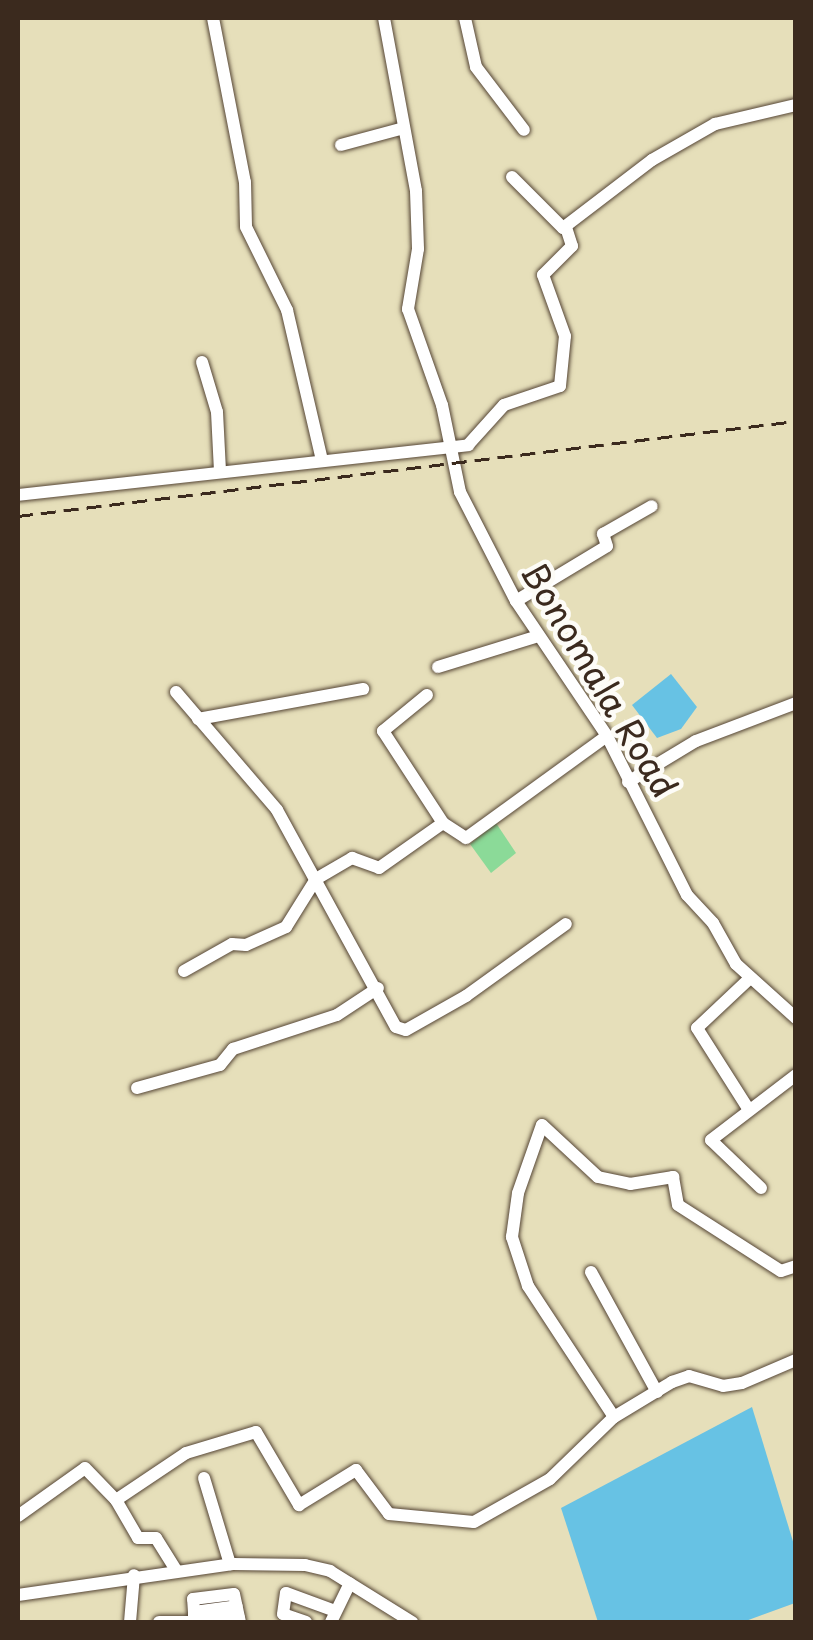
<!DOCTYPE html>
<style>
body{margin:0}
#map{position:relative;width:813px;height:1640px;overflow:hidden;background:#e6dfba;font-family:"Playpen Sans",sans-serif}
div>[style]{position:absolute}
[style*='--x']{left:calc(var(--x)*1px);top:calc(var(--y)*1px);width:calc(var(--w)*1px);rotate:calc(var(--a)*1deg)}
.green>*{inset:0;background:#8bda98}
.water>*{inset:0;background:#67c2e4}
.roads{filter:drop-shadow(0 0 2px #554535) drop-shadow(0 0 2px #554535)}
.minor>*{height:12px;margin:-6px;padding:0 6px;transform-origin:6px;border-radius:6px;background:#fff}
.rail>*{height:2.5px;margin-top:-1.25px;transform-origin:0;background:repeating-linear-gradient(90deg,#3b2a1e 0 15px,transparent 0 23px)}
span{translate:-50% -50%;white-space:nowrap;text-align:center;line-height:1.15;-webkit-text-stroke:9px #fdfcf7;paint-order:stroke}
.street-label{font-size:35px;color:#3b2a1e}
.frame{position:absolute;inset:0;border:20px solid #3b2a1e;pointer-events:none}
</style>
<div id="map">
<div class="green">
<i style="clip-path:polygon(496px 823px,516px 853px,491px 873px,470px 844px)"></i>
</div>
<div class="water">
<i style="clip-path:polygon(671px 674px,697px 707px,681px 729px,657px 738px,632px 705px)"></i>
<i style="clip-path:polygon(752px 1407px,795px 1548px,795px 1603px,743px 1622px,598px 1622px,561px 1508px)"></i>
</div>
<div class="roads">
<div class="minor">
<i style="--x:213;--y:18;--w:167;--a:79"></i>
<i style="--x:245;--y:182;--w:45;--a:88.7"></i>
<i style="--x:246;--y:227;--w:93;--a:63.7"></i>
<i style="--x:287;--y:310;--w:155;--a:76.9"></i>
<i style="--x:384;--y:18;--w:176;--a:79.5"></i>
<i style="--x:416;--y:191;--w:58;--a:88"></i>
<i style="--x:418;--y:249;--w:61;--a:99.5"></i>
<i style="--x:408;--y:309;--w:102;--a:70.5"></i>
<i style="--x:442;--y:405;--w:89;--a:78.3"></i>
<i style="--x:460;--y:492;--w:123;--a:62.8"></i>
<i style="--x:516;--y:601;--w:163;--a:56"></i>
<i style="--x:607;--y:736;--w:178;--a:63.3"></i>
<i style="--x:687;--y:895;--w:38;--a:47"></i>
<i style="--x:713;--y:923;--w:47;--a:60.7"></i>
<i style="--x:736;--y:964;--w:81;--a:42"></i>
<i style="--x:465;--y:18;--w:50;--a:77.3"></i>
<i style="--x:476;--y:67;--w:79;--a:52.7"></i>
<i style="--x:341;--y:145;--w:65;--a:-15.1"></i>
<i style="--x:512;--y:177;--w:72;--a:45"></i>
<i style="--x:563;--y:228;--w:112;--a:-37.4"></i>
<i style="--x:652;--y:160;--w:73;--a:-29.7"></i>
<i style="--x:715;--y:124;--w:83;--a:-13.2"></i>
<i style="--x:202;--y:362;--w:52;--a:73.3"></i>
<i style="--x:217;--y:412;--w:59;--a:87.1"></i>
<i style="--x:18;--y:495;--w:453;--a:-6.3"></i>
<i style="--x:468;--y:445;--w:54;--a:-48"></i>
<i style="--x:504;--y:405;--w:59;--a:-18.7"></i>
<i style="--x:560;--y:386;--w:50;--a:-84.3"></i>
<i style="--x:565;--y:336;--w:65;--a:-109.8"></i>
<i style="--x:543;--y:275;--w:41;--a:-45"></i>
<i style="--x:572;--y:246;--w:20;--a:-108"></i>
<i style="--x:516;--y:601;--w:106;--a:-31.1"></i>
<i style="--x:607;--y:546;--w:13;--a:-108"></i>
<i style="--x:603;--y:534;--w:56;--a:-29.7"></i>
<i style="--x:438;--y:667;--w:105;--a:-17.2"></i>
<i style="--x:176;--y:692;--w:155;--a:49.4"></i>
<i style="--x:277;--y:810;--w:247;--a:61.3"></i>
<i style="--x:396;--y:1027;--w:10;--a:17"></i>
<i style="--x:406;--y:1030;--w:69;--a:-29.5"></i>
<i style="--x:466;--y:996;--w:123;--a:-35.8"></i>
<i style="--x:427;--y:695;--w:57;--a:140.7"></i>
<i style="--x:383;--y:731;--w:110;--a:56.9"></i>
<i style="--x:198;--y:719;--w:168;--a:-10.3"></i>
<i style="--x:628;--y:782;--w:79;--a:-31.1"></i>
<i style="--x:696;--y:741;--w:107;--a:-20.8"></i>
<i style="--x:184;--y:971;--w:55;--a:-29.4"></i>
<i style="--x:232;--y:944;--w:14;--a:4"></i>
<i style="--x:246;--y:945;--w:44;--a:-24.2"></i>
<i style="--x:286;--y:927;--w:57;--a:-58"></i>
<i style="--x:316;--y:879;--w:42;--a:-30.3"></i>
<i style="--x:352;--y:858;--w:29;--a:20"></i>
<i style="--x:379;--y:868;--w:78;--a:-35.1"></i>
<i style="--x:443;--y:823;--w:27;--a:33"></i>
<i style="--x:466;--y:838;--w:174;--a:-35.9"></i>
<i style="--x:137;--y:1088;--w:86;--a:-15.5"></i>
<i style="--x:220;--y:1065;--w:21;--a:-51"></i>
<i style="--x:233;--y:1049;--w:109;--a:-18.1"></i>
<i style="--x:337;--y:1015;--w:49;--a:-33.4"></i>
<i style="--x:749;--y:1110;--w:97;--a:-122.4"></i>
<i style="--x:697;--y:1028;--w:71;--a:-43.3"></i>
<i style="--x:761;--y:1188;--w:69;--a:-136.2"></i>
<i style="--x:711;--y:1140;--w:107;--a:-37.4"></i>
<i style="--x:591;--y:1272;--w:137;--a:61.2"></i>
<i style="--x:614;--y:1417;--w:157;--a:-123.3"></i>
<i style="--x:528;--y:1286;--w:52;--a:-108.1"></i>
<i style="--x:512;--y:1237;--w:44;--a:-82.2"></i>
<i style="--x:518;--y:1193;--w:72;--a:-70.6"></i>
<i style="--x:542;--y:1125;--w:76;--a:42.9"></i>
<i style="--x:598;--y:1177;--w:33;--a:12"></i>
<i style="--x:630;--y:1184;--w:44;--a:-9.2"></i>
<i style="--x:673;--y:1177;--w:28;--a:80"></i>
<i style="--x:678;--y:1205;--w:122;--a:32.7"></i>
<i style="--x:781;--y:1271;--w:16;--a:-18"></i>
<i style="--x:204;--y:1478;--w:90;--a:73.2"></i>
<i style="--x:116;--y:1500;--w:44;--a:59.9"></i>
<i style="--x:138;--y:1538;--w:18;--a:0"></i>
<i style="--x:156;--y:1538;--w:38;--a:58"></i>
<i style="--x:18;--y:1516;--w:82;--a:-35.6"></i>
<i style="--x:85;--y:1468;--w:45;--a:45.9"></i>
<i style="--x:116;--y:1500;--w:84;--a:-33.9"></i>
<i style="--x:186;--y:1453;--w:73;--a:-16.7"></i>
<i style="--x:256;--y:1432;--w:85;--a:59.5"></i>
<i style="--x:299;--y:1505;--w:67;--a:-31.6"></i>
<i style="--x:356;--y:1470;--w:55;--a:53.1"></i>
<i style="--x:389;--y:1514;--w:85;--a:5.4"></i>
<i style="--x:474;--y:1522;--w:87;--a:-29.5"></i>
<i style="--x:550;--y:1479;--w:89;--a:-44.1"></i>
<i style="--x:614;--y:1417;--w:68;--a:-31.1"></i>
<i style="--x:672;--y:1382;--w:18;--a:-19"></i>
<i style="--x:689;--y:1376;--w:35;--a:16"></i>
<i style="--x:723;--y:1386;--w:19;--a:-9"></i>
<i style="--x:742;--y:1383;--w:59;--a:-23.1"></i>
<i style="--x:18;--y:1595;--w:217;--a:-8.2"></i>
<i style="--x:233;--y:1564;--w:72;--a:0.8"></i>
<i style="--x:305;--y:1565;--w:26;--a:13"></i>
<i style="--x:330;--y:1571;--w:97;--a:31.9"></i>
<i style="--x:194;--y:1612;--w:13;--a:-94"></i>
<i style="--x:193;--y:1599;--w:41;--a:-7"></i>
<i style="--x:234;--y:1594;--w:29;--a:78"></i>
<i style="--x:130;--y:1622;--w:47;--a:-85.1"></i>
<i style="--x:159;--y:1622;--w:36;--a:0"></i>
<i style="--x:194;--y:1622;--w:10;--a:-90"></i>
<i style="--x:194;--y:1612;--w:43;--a:-7.9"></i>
<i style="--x:202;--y:1622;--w:37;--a:-8"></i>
<i style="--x:306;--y:1622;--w:24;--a:-161"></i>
<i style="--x:283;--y:1614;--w:21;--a:-82"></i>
<i style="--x:286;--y:1593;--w:52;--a:20.2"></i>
<i style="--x:331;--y:1622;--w:43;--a:-64"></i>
</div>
</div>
<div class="rail">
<i style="--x:18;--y:516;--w:784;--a:-6.96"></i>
</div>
<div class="street-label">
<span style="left:600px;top:679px;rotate:59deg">Bonomala Road</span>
</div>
<div class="frame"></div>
</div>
